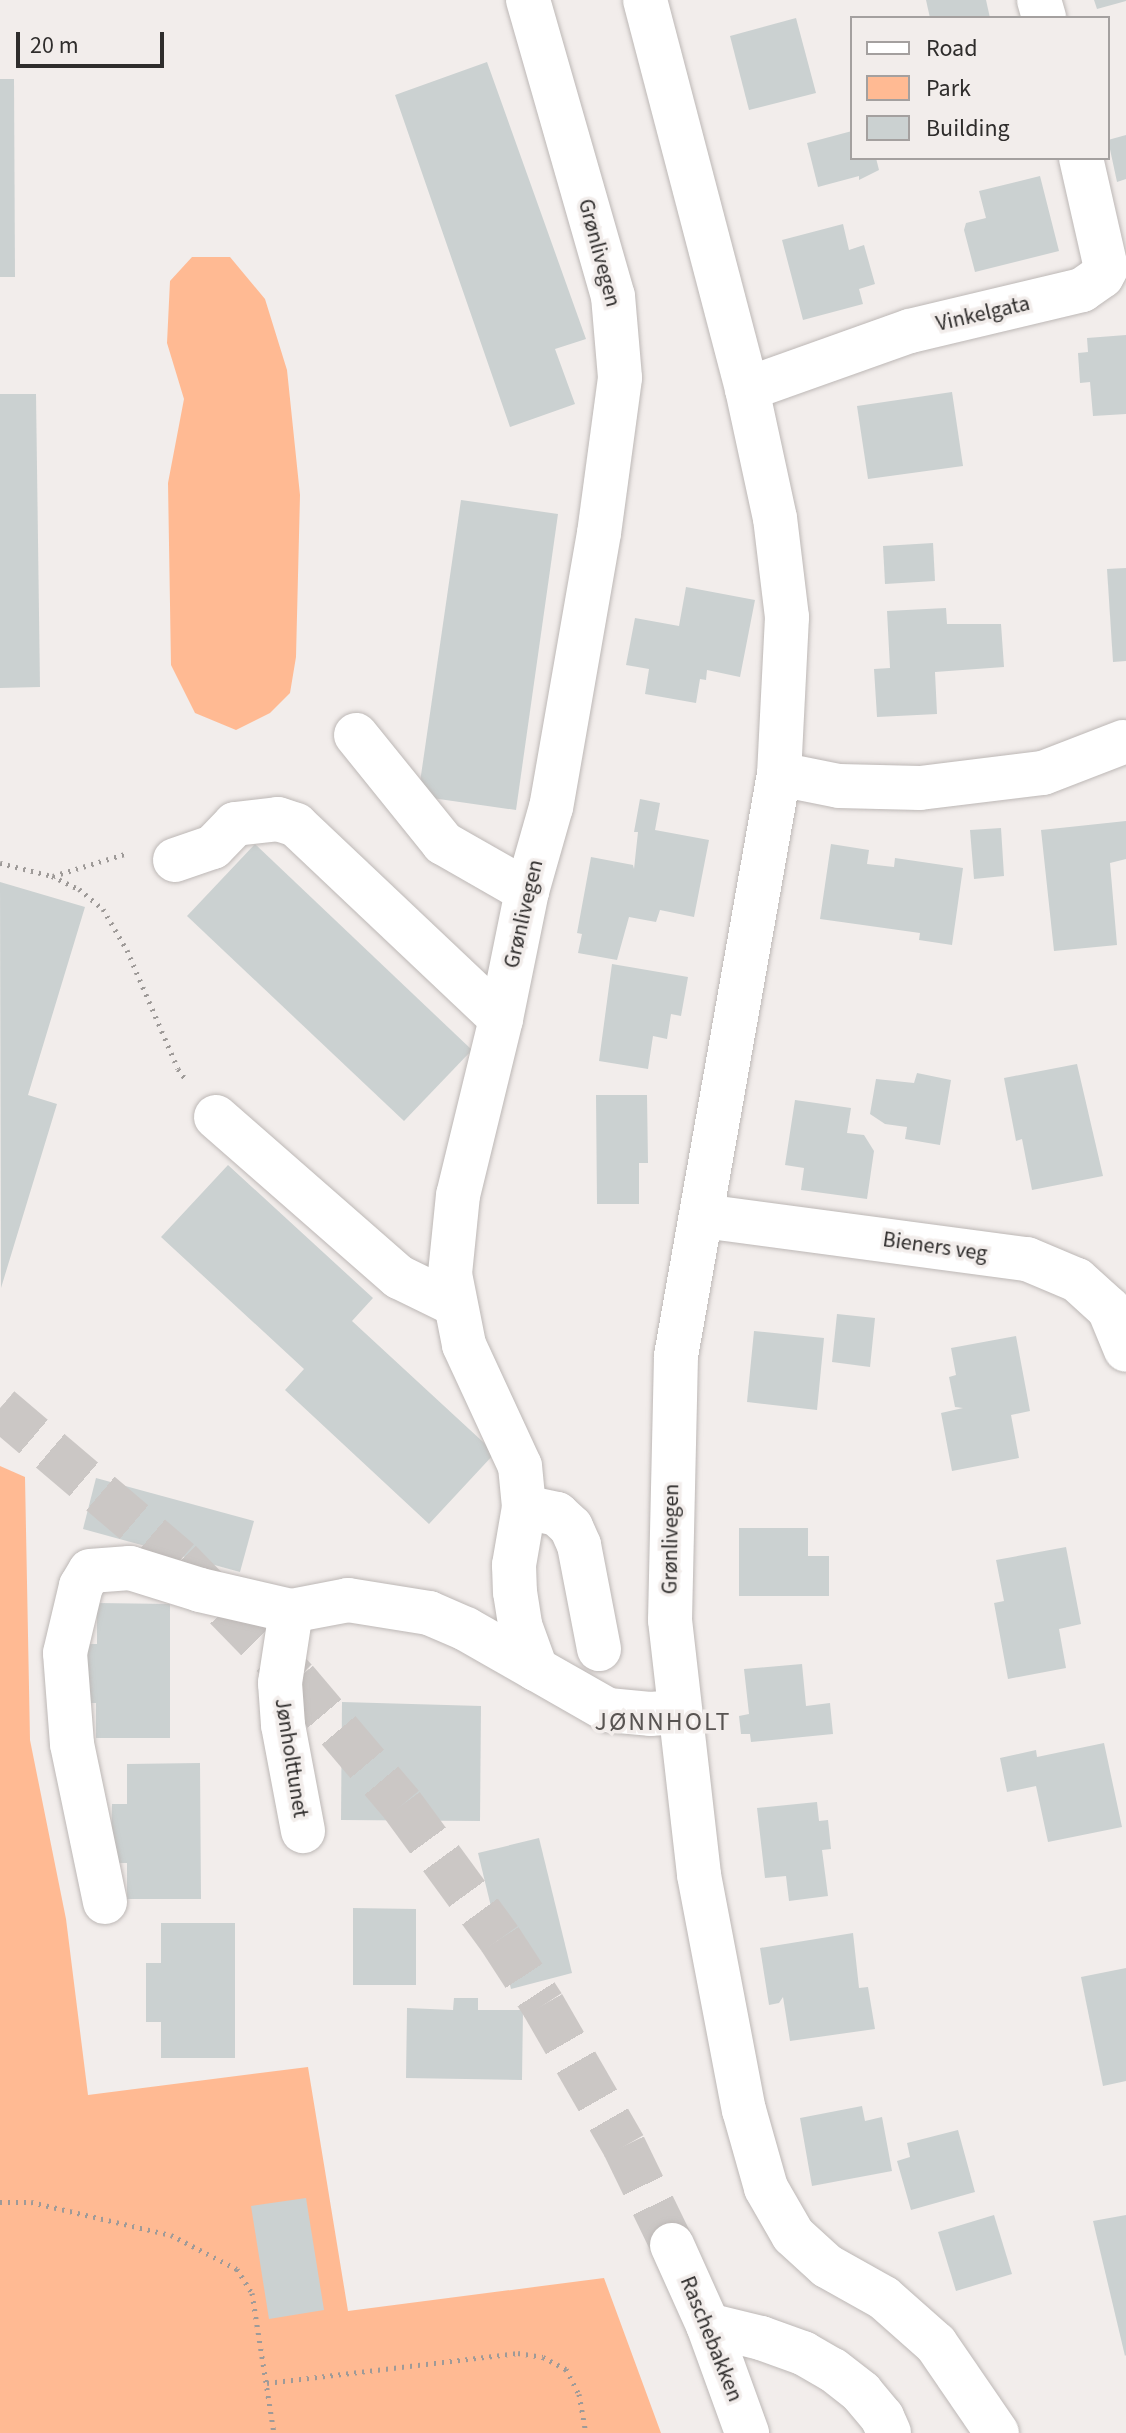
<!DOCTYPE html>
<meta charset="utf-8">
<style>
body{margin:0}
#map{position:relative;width:1126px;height:2433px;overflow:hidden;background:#f2edeb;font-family:"Source Sans 3",sans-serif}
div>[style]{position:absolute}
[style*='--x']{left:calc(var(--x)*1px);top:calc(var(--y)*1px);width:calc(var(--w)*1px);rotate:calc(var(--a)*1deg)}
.green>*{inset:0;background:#ffba93}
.building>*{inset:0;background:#cbd1d1}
.major-tunnel>*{height:44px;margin-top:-22px;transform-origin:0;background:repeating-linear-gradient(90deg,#cbc7c5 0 44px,transparent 0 66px)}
.path>*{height:5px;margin-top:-2.5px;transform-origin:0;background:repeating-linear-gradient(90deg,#9e9a98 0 2px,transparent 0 8px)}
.roads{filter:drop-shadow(0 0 2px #bdb8b6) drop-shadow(0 0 2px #bdb8b6)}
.minor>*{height:44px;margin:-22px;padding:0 22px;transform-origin:22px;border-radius:22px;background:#fff}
.major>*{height:44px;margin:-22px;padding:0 22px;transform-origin:22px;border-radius:22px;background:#fff}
span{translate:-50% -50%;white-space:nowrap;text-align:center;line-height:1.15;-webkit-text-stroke:7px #f2edeb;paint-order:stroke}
.street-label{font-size:22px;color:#2f2d2c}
.quarter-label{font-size:26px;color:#585452;letter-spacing:2px}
.legend{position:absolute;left:850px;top:16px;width:260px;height:144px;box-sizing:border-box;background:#f2edeb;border:2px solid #a4a09f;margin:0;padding:10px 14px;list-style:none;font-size:24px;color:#2f2d2c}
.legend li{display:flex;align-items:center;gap:16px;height:40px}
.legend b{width:40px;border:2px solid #a4a09f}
.scale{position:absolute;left:16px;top:32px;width:148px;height:36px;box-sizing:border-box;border:4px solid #2f2d2c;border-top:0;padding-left:10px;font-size:24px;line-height:28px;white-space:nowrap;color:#2f2d2c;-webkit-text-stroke:6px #f2edeb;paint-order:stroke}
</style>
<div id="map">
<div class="green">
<i style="clip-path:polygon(192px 257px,230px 257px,265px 299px,287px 370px,300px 495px,296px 657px,290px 693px,270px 713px,236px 730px,195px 713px,171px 665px,168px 483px,184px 399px,167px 343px,170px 281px)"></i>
<i style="clip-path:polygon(0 1466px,25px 1477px,30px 1740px,66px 1919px,88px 2095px,308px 2067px,348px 2311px,604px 2278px,661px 2433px,0 2433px)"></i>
</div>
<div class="building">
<i style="clip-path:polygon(926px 0,986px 0,990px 18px,930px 18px)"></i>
<i style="clip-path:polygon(1094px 0,1126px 0,1126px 1px,1097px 9px)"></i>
<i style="clip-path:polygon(796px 18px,816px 93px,749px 110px,730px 36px)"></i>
<i style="clip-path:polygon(487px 62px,586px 339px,555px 349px,575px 404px,510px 427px,395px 95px)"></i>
<i style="clip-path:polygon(0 79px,14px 79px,15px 277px,0 277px)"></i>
<i style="clip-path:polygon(852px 131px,852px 158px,876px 158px,879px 170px,859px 180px,859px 176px,818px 187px,807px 143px)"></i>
<i style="clip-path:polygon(1126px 135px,1126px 179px,1117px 182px,1108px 140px)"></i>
<i style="clip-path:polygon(1040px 176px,1059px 251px,975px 272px,964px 230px,966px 223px,986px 218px,979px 191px)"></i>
<i style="clip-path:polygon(843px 224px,849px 250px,864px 245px,875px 284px,859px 289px,863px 304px,803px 320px,782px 240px)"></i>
<i style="clip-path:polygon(1126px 335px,1126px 414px,1093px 416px,1090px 382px,1080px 383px,1078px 353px,1088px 352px,1087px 338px)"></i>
<i style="clip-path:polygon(952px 392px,963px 466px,868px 479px,857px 406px)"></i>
<i style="clip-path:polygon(0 394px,36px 394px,40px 687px,0 688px)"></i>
<i style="clip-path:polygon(461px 500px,558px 514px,516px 810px,418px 796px)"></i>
<i style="clip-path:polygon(933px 543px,935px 581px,885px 584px,883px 546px)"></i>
<i style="clip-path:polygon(1126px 568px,1126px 661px,1113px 662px,1107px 569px)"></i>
<i style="clip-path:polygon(686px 587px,755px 600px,740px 677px,707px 670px,706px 680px,700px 679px,696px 703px,645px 694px,649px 669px,626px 665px,635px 618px,679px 626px)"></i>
<i style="clip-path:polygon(946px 608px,947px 624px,1001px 624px,1004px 667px,935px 672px,937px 714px,877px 717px,874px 669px,890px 668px,887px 611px)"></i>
<i style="clip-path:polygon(640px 799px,660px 803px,655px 830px,709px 840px,694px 917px,660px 910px,656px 922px,629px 917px,617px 960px,578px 953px,582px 934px,577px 933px,591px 857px,633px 865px,634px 869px,638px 832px,634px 832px)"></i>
<i style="clip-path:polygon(1126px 821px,1126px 859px,1110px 863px,1117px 945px,1054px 951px,1041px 830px)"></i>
<i style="clip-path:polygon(1001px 828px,1004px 876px,974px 879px,970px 830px)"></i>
<i style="clip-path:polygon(255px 844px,472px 1050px,404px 1121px,187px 916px)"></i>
<i style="clip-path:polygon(831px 844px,869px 850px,867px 864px,894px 867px,895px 858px,963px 868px,952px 945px,919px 940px,920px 933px,820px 919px)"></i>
<i style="clip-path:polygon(0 882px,85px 907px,28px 1095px,57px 1104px,1px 1288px)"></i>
<i style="clip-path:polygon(612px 964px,688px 977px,681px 1016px,671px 1014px,667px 1039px,653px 1036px,648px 1069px,599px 1061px)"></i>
<i style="clip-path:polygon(1077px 1064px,1103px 1176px,1032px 1190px,1022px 1139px,1016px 1141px,1004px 1078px)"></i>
<i style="clip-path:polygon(917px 1073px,951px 1080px,940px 1145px,905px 1139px,907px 1127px,885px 1124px,870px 1114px,876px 1079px,914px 1083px)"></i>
<i style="clip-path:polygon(596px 1095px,647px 1095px,648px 1163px,639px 1163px,639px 1204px,597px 1204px)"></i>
<i style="clip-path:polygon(795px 1100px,851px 1108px,847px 1133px,864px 1135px,874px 1151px,867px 1199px,801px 1190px,804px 1168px,785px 1165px)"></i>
<i style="clip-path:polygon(228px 1165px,373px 1298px,352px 1321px,495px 1453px,429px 1524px,285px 1390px,304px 1369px,161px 1237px)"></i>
<i style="clip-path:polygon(837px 1314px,875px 1318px,870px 1367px,832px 1362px)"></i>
<i style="clip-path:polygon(754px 1331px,824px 1338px,817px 1410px,747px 1402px)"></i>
<i style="clip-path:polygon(1016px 1336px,1030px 1411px,1011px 1415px,1019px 1458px,952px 1471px,941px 1413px,963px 1408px,955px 1407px,949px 1377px,956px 1375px,951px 1348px)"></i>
<i style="clip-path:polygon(96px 1478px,254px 1521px,240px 1572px,83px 1529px)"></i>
<i style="clip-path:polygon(739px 1528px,808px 1528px,808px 1556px,829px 1556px,829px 1596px,739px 1596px)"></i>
<i style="clip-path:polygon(1066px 1547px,1081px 1624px,1059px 1629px,1066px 1668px,1008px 1679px,994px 1603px,1004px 1601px,996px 1560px)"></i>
<i style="clip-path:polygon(97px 1603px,170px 1604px,170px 1738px,96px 1738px,96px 1703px,81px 1703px,81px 1644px,97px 1644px)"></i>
<i style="clip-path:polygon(802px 1664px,806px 1706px,830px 1703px,833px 1734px,751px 1742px,750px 1734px,741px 1734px,739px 1716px,749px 1714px,744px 1669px)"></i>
<i style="clip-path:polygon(342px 1702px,481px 1706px,480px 1821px,341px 1820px)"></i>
<i style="clip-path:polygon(1104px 1743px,1122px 1827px,1048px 1842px,1036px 1786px,1007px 1792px,1000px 1758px,1036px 1750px,1037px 1757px)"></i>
<i style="clip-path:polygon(200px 1763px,201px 1899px,127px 1899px,127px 1863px,111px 1863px,112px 1804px,127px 1804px,127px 1764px)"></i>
<i style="clip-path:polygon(817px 1802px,819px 1821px,828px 1820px,831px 1849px,822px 1850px,828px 1896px,789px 1901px,786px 1876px,765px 1878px,757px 1808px)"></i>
<i style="clip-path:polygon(539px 1838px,572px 1973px,511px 1989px,478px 1853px)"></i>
<i style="clip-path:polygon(353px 1908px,416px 1909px,416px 1985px,353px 1985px)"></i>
<i style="clip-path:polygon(161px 1923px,235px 1923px,235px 2058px,161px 2058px,161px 2022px,146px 2022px,146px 1963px,161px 1963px)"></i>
<i style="clip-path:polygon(853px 1933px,859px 1988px,868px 1987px,875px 2029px,790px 2041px,783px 1997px,779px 2003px,769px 2005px,760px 1948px)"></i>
<i style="clip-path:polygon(1126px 1968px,1126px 2081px,1103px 2086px,1081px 1977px)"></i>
<i style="clip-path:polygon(454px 1998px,478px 1998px,478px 2010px,523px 2010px,522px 2080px,406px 2078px,407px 2008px,453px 2010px)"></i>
<i style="clip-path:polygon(862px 2106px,865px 2121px,882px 2117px,892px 2171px,812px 2186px,800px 2118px)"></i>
<i style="clip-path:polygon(958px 2130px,975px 2192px,911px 2210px,897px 2161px,910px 2157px,907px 2143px)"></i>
<i style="clip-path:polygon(306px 2198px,324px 2310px,269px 2319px,251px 2206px)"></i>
<i style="clip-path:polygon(994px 2215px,1012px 2274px,956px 2291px,938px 2232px)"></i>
<i style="clip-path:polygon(1126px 2215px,1126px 2355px,1125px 2356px,1093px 2221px)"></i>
</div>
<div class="major-tunnel">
<i style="--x:0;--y:1408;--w:236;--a:40.4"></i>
<i style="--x:180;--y:1561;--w:166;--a:45.7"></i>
<i style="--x:296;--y:1680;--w:164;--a:49.7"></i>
<i style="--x:402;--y:1805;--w:166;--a:53.8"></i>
<i style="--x:500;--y:1939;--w:79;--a:56.9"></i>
<i style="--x:543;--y:2005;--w:163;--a:60.1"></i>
<i style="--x:624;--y:2146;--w:110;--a:64.1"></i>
</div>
<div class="path">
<i style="--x:0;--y:863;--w:54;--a:14"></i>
<i style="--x:52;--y:876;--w:30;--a:26"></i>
<i style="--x:79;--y:889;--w:31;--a:40"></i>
<i style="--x:103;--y:909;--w:48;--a:59.7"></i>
<i style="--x:127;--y:950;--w:129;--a:66.8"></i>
<i style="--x:178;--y:1069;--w:15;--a:53"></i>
<i style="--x:53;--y:876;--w:78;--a:-17"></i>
<i style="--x:0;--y:2202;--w:31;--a:0"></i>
<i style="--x:31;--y:2202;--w:144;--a:13.3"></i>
<i style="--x:171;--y:2235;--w:74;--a:27.3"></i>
<i style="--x:237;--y:2269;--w:28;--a:58"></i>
<i style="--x:252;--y:2293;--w:142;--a:81.1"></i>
<i style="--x:267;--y:2383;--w:253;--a:-6.8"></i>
<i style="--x:518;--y:2353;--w:25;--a:9"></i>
<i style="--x:543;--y:2357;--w:26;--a:28"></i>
<i style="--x:566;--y:2369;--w:28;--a:63"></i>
<i style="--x:579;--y:2394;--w:40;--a:80"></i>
</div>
<div class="roads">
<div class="minor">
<i style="--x:528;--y:0;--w:308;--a:74"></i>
<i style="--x:613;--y:296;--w:82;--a:85.1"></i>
<i style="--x:620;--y:378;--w:156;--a:97.7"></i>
<i style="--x:599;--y:533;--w:278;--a:99.9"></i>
<i style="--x:551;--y:807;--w:87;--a:105.9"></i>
<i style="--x:527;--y:891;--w:131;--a:101.5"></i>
<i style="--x:501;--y:1019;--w:181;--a:103.7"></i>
<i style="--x:458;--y:1195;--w:79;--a:95.8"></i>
<i style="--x:450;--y:1274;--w:72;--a:78.8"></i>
<i style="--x:464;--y:1345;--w:133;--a:65.2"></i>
<i style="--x:520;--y:1466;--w:41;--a:84.4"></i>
<i style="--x:524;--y:1507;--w:59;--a:99.8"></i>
<i style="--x:514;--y:1565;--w:27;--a:88"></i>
<i style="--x:515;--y:1592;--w:33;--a:81"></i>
<i style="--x:520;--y:1625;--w:47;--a:70"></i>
<i style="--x:536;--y:1669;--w:83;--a:29.7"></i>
<i style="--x:608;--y:1710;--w:42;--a:5.4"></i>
<i style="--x:650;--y:1714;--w:28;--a:-4"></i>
<i style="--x:645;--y:0;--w:402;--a:75.3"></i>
<i style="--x:747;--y:389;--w:132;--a:77.8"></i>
<i style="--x:775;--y:518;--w:100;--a:83.1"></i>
<i style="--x:787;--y:617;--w:157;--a:92.9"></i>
<i style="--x:779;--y:774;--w:591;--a:100.04"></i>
<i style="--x:676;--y:1356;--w:264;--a:91.3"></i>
<i style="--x:670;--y:1620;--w:257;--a:83.5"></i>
<i style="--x:699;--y:1875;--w:239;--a:79.2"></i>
<i style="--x:744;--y:2110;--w:81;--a:74.2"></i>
<i style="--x:766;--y:2188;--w:54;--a:60.1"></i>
<i style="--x:793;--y:2235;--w:46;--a:42.4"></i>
<i style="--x:827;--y:2266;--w:65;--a:29.3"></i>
<i style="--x:884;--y:2298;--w:69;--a:41.5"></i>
<i style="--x:936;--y:2344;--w:108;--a:55.6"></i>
<i style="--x:1039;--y:0;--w:19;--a:74"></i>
<i style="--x:747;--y:389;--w:173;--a:-19.6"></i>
<i style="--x:910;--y:331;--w:177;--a:-13.4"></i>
<i style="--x:1082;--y:290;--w:24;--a:-35"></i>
<i style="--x:1102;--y:276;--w:9;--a:-63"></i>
<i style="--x:1106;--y:268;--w:113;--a:-102.8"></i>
<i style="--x:356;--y:735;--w:139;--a:51.1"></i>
<i style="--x:443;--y:843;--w:97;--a:29.7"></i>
<i style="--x:779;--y:774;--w:61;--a:11.3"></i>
<i style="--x:839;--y:786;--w:81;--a:1.4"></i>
<i style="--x:920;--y:788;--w:124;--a:-7"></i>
<i style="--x:1043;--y:773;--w:86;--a:-21.2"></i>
<i style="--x:175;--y:860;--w:40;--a:-18.9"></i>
<i style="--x:213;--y:847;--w:32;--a:-46"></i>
<i style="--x:235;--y:824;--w:43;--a:-6.6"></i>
<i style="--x:278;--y:819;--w:19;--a:18"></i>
<i style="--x:296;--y:825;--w:282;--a:43.4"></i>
<i style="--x:216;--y:1117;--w:243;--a:41.2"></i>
<i style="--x:399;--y:1277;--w:61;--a:26.1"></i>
<i style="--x:703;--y:1216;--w:327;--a:7.6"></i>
<i style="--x:1027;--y:1259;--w:54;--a:22.8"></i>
<i style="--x:1077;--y:1280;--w:43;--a:42.2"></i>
<i style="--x:1109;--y:1309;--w:44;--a:67.5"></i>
<i style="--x:524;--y:1507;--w:34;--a:12"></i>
<i style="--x:557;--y:1514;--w:19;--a:43"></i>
<i style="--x:571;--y:1527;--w:20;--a:66"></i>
<i style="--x:579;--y:1545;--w:106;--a:79.1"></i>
<i style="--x:291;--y:1611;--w:73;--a:98.7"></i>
<i style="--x:280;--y:1683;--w:42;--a:85.9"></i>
<i style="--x:283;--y:1725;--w:108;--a:79.3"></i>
<i style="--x:105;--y:1902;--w:161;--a:-101.8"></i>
<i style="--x:72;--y:1744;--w:91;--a:-94.4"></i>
<i style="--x:65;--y:1653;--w:69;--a:-76.6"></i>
<i style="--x:81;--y:1586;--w:17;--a:-59"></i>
<i style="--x:90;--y:1571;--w:40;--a:-4.3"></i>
<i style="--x:130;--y:1568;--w:73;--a:17.4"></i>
<i style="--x:200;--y:1590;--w:93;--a:13"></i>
<i style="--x:291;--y:1611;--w:58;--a:-10.9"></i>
<i style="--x:348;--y:1600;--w:82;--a:9.1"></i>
<i style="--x:429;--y:1613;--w:40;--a:23.4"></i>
<i style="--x:466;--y:1629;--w:81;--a:29.7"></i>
</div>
<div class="major">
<i style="--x:672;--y:2245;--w:88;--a:65.8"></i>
<i style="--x:708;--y:2325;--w:115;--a:70.1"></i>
<i style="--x:708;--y:2325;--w:55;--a:13.8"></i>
<i style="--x:761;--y:2338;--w:45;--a:19.7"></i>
<i style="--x:803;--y:2353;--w:34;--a:30"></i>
<i style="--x:833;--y:2370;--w:36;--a:38"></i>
<i style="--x:861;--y:2392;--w:33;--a:50"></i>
<i style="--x:882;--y:2417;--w:17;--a:66"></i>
</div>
</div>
<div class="street-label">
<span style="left:599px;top:253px;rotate:75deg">Grønlivegen</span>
<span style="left:983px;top:314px;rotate:-13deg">Vinkelgata</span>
<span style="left:524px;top:914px;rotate:-77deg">Grønlivegen</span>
<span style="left:935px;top:1247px;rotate:8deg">Bieners veg</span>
<span style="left:671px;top:1539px;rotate:-89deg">Grønlivegen</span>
<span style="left:291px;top:1758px;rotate:81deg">Jønholttunet</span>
<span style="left:711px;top:2339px;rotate:68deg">Raschebakken</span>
</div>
<div class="quarter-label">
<span style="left:663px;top:1722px">JØNNHOLT</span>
</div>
<ul class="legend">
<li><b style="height:10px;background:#fff"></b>Road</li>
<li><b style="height:22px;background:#ffba93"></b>Park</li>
<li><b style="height:22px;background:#cbd1d1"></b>Building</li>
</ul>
<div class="scale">20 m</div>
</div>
